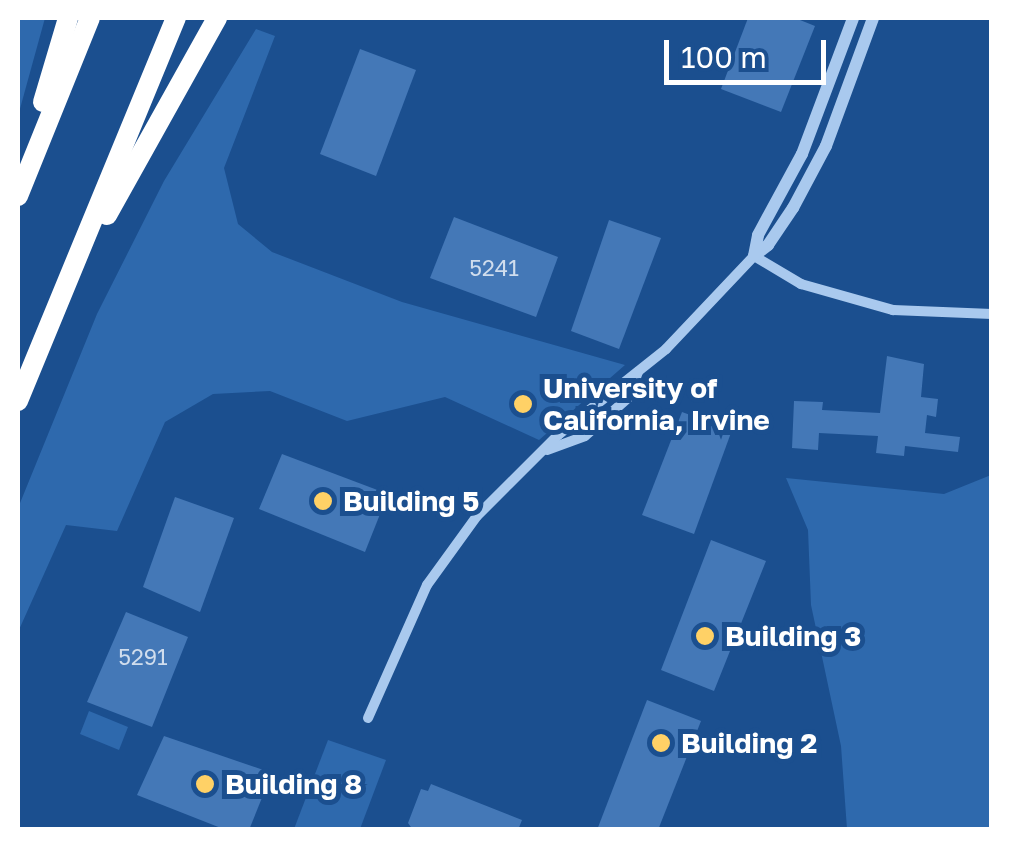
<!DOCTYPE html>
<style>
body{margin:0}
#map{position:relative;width:1009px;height:847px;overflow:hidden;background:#1b4f8f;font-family:"Golos Text",sans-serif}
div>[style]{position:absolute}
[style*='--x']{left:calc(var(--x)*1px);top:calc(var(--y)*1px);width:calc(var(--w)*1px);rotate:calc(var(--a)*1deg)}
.green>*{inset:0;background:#2e69ad}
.building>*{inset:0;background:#4478b7}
.minor>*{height:10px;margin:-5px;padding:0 5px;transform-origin:5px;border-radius:5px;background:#a9c9ee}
.tertiary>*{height:12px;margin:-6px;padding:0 6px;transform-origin:6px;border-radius:6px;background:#a9c9ee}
.motorway>*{height:20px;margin:-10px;padding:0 10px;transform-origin:10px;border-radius:10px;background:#fff}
.dots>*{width:28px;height:28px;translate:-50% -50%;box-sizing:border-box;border:5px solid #1b4f8f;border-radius:50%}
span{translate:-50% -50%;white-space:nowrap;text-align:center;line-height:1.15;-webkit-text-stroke:10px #1b4f8f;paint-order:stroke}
.number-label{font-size:22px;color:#d0dded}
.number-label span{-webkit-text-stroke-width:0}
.poi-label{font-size:28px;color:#fff;font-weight:700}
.left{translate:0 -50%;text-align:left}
.frame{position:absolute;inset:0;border:20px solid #fff;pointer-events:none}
.scale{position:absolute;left:664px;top:40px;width:162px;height:45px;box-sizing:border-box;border:5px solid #fff;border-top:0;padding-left:12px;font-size:30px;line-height:35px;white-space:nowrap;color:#fff;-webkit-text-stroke:8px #1b4f8f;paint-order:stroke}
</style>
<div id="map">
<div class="green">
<i style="clip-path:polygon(18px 18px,45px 18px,18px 116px)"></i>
<i style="clip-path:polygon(256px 29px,275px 36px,224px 168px,238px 224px,272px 252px,402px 302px,625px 365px,539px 440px,445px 397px,347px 421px,270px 391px,213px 394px,165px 422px,117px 531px,66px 525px,18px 632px,18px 508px,97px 314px,164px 181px)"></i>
<i style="clip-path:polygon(991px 475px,991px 829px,847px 829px,841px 746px,811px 605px,808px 530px,786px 478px,944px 494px)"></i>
<i style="clip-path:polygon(89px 711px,128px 727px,119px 750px,80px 734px)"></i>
<i style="clip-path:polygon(328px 740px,386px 760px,360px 829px,294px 829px)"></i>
</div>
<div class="building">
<i style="clip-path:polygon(748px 18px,795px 18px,815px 26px,781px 112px,721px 89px)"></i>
<i style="clip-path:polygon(360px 49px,416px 70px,376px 176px,320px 154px)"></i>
<i style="clip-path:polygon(454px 217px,558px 257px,536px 317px,430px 278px)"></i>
<i style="clip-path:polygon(609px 220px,661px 238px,619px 349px,571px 331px)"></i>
<i style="clip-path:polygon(887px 356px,924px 364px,921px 397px,938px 399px,936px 417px,927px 415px,925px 433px,960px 437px,958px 452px,905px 446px,904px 456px,876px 453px,878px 436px,819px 433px,818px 450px,792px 448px,794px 401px,823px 402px,822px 410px,880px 413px)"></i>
<i style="clip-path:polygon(682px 412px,732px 430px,694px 534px,642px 515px)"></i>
<i style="clip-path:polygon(282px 454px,388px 494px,365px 552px,259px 509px)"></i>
<i style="clip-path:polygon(175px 497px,234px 518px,200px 612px,143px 587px)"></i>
<i style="clip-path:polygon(711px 540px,766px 561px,714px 691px,661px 670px)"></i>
<i style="clip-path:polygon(126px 612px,188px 637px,152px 727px,87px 702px)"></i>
<i style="clip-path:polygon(647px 700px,701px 721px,658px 830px,597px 830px)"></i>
<i style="clip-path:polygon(164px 736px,272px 773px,249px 830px,226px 830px,137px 795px)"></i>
<i style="clip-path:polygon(431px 784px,522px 820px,518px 830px,413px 830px,408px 823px,421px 789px,428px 791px)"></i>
</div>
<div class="minor">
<i style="--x:547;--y:450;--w:40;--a:-20.2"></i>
<i style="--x:585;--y:436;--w:57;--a:-41.5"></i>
<i style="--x:628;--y:398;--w:28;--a:-69"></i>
<i style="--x:368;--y:718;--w:145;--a:-66.1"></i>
<i style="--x:427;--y:585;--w:85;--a:-54.1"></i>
<i style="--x:477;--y:516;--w:115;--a:-45"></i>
<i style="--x:558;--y:435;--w:138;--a:-38.5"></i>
<i style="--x:666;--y:349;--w:128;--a:-46.6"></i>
<i style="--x:754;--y:256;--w:55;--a:30.8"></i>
<i style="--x:801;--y:284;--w:96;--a:15.8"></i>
<i style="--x:893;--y:310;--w:99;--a:2.3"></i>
</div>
<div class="tertiary">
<i style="--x:754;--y:256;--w:18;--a:-38"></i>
<i style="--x:768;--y:245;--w:45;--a:-56"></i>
<i style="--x:793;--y:208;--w:70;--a:-62"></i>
<i style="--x:826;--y:146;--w:136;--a:-69.8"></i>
<i style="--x:754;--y:256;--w:21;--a:-79"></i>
<i style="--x:758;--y:235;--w:92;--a:-61.5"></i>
<i style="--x:802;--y:154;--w:145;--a:-69.4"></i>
</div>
<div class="motorway">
<i style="--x:43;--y:102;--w:88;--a:-73.4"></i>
<i style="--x:18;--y:196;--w:192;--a:-68"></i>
<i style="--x:107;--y:215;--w:226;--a:-60.8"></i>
<i style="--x:18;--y:401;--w:414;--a:-67.6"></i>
</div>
<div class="dots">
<i style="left:523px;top:404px;background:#ffd166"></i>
<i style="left:323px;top:501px;background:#ffd166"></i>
<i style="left:705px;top:636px;background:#ffd166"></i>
<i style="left:661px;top:743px;background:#ffd166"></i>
<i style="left:205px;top:784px;background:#ffd166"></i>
</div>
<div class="number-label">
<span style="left:494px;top:268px">5241</span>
<span style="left:143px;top:657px">5291</span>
</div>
<div class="poi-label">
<span class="left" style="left:543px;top:404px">University of<br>California, Irvine</span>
<span class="left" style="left:343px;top:501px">Building 5</span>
<span class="left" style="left:725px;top:636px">Building 3</span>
<span class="left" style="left:681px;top:743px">Building 2</span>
<span class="left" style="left:225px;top:784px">Building 8</span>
</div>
<div class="frame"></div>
<div class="scale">100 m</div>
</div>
